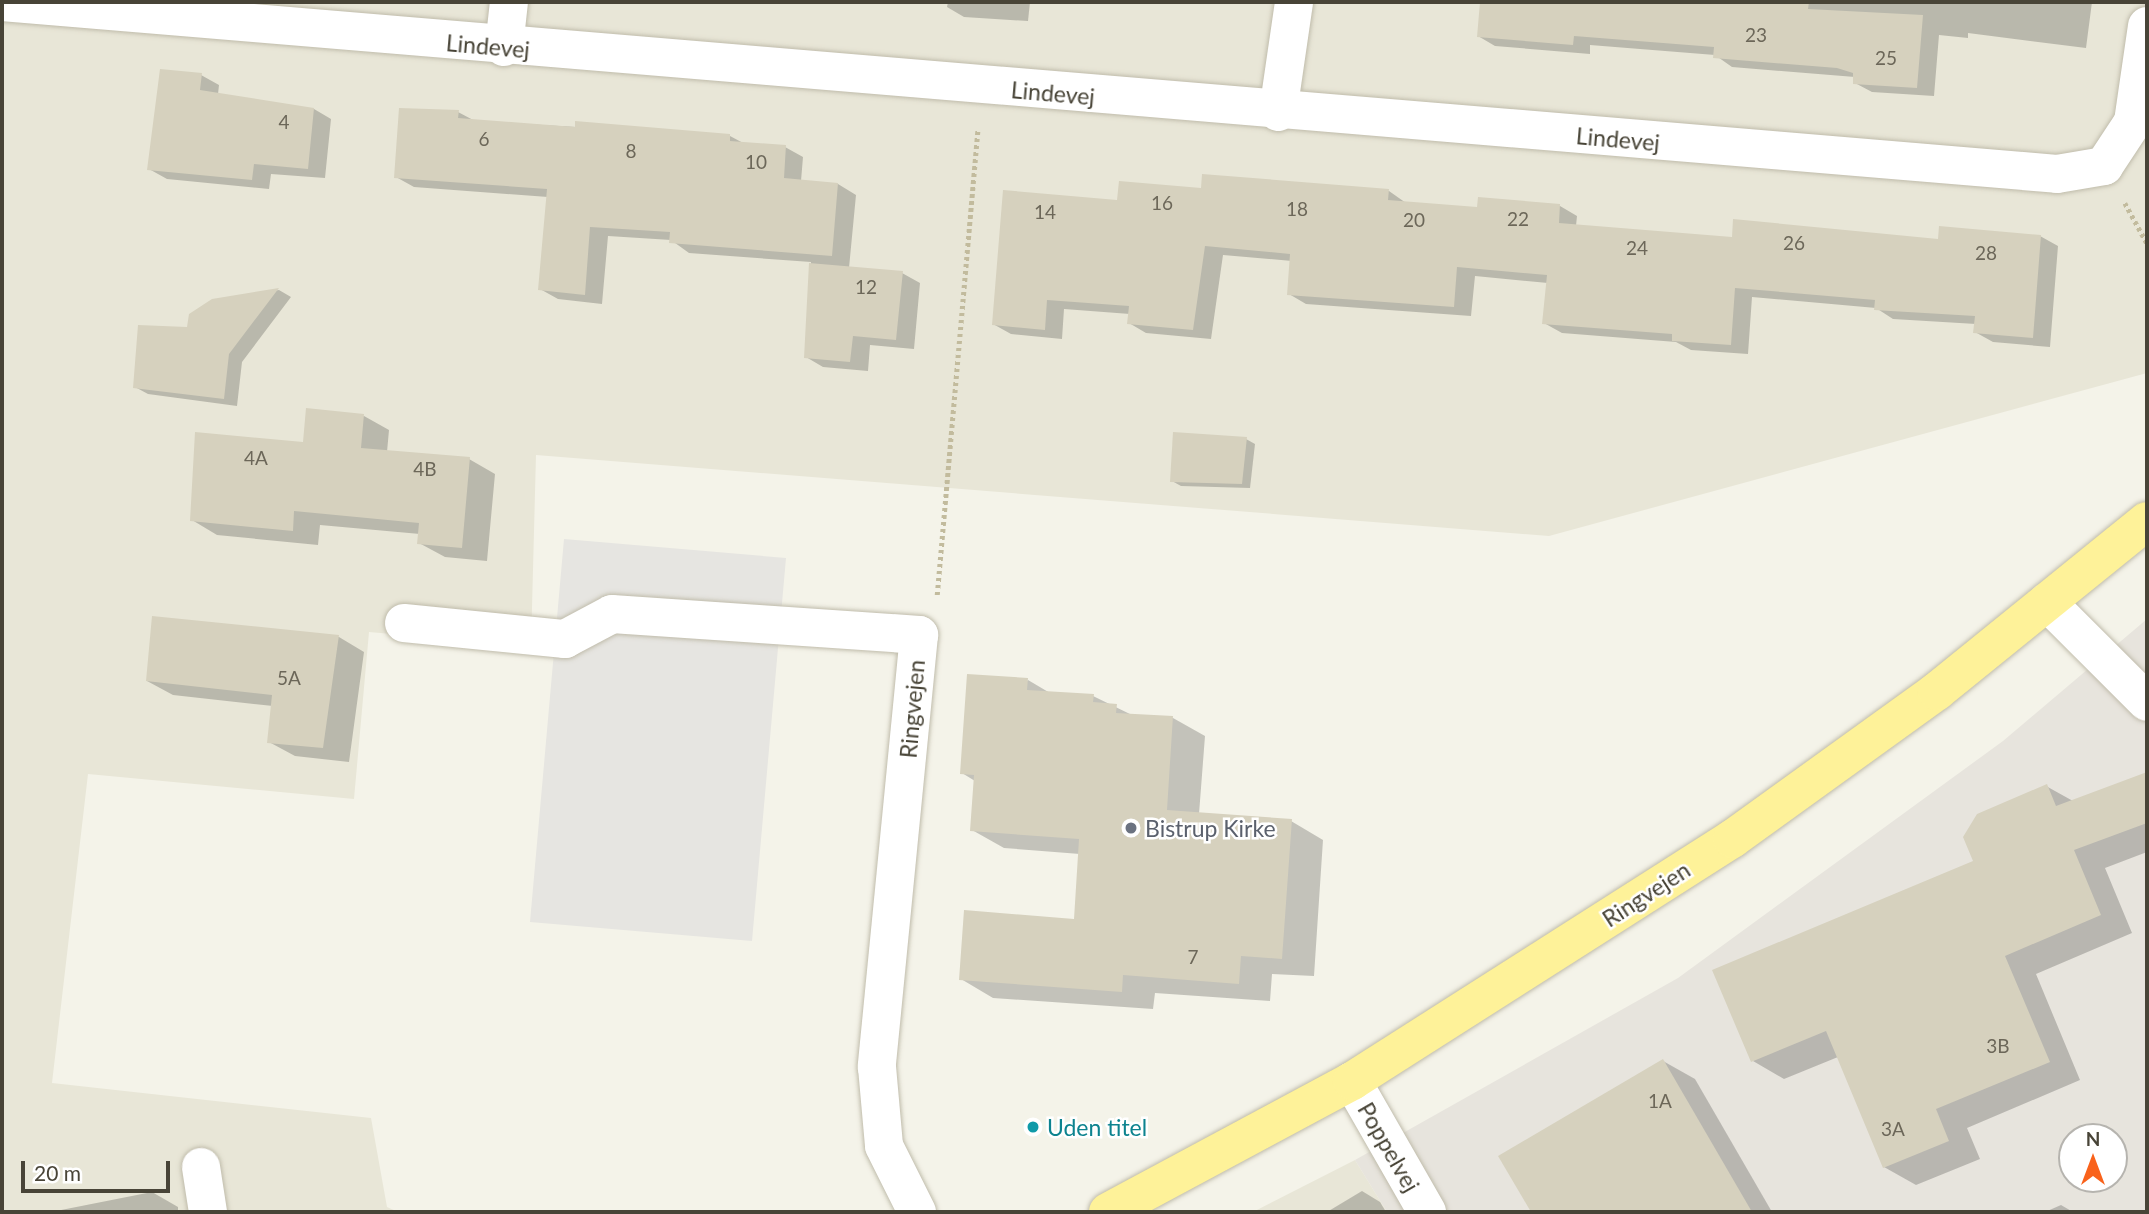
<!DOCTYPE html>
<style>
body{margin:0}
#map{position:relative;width:2149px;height:1214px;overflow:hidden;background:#f4f3e9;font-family:Lato,sans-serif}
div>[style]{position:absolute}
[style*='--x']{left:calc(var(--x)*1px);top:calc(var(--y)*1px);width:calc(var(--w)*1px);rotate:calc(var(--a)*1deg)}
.residential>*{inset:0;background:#e8e6d7}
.industrial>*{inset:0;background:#e7e4dd}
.parking>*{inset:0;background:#e6e5e1}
.shadow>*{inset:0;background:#0003}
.building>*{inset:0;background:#d6d1be}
.path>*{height:4.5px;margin-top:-2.25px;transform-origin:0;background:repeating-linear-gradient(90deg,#c2bb9d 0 3.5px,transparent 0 7px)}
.roads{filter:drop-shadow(0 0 2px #c0bcab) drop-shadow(0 0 2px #c0bcab)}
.minor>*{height:38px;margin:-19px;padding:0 19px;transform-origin:19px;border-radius:19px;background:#fff}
.major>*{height:38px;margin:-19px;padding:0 19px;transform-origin:19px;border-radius:19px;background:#fef299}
.dots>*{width:19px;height:19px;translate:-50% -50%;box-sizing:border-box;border:4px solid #fff;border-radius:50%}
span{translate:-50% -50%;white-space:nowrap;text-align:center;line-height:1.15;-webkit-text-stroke:5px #fff;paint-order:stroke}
.number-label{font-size:19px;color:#6c6759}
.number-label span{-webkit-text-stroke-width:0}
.street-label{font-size:23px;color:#484437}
.worship-label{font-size:23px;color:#5b616d}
.left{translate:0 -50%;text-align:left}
.culture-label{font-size:23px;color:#0d838f}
.frame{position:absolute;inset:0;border:4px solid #484437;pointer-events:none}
.north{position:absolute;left:2058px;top:1123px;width:70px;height:70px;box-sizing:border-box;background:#fff;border:2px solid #b6b4af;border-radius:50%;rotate:0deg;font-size:19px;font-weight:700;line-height:28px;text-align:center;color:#484437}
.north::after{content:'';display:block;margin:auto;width:24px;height:32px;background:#f9621b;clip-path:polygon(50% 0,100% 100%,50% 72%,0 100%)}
.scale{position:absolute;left:21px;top:1161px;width:149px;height:32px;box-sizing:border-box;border:4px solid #484437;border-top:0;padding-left:9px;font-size:21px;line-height:24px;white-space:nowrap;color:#484437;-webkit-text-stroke:5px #fff;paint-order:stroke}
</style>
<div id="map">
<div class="residential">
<i style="clip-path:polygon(2px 2px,2147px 2px,2147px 373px,1549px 536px,536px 455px,531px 646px,369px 632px,354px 799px,88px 774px,52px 1083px,371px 1118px,387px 1207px,398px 1212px,2px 1212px)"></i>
<i style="clip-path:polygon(1355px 1160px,1387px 1212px,1253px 1212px)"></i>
</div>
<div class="industrial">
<i style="clip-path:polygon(evenodd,2147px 619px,2147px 1212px,1387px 1212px,1355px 1160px,1678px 978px,2003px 741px,2147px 619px,2072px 1137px,2114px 1137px,2114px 1179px,2072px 1179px,2072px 1137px)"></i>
</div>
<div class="parking">
<i style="clip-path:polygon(564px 539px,786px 558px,752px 941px,530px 922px)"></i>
</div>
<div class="shadow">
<i style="clip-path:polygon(948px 2px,1030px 2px,1028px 21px,964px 17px,947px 7px)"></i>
<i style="clip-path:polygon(1481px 2px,2092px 2px,2086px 48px,1968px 33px,1968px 38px,1939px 35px,1934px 96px,1872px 92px,1855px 83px,1855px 77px,1732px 67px,1715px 55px,1590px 45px,1590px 54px,1495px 46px,1478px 36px)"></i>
<i style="clip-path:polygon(201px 75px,219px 85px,218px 94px,314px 109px,331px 119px,325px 178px,271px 174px,269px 189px,167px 179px,149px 169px)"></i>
<i style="clip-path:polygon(458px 112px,475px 121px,730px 136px,745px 144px,785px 147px,803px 157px,801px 181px,838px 184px,856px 195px,849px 268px,902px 273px,920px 283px,914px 349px,870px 345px,868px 371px,823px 367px,806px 357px,811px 262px,689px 253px,671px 240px,608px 236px,602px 304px,558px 299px,540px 289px,548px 197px,414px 187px,396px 177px)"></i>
<i style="clip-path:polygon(1203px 190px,1389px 191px,1406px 203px,1479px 208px,1560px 206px,1577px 216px,1576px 226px,1733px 239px,1939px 241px,2040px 236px,2058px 246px,2050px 347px,1993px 342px,1975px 332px,1976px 324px,1893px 319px,1876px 308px,1752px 297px,1748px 354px,1691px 350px,1676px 342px,1562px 333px,1544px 323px,1548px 283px,1475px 276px,1471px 316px,1306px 304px,1289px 294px,1292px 261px,1223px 255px,1211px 339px,1146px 333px,1129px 323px,1130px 314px,1064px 309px,1062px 339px,1011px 334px,993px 324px,1118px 202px)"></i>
<i style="clip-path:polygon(279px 290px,291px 297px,242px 362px,237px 406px,148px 394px,135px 387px,212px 301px)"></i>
<i style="clip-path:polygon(364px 416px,389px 430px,387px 452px,469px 459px,495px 474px,487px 561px,445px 557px,419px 543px,420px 534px,320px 525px,318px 545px,217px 535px,192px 520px,305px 444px)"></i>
<i style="clip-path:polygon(1246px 439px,1255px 444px,1250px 488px,1181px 486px,1172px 481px)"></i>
<i style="clip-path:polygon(154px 618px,339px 637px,364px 652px,349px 762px,295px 756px,269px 742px,273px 706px,173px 695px,147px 681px)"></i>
<i style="clip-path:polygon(1028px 680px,1050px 693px,1093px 696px,1134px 716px,1173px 718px,1205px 736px,1199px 814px,1291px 821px,1323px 840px,1314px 976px,1272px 974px,1270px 1001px,1155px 993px,1153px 1009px,993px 998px,961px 979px,1075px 920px,1080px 854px,1004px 848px,972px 830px,975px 781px,962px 773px)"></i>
<i style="clip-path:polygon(2147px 774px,2147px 852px,2105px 868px,2132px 933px,2036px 974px,2080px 1080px,1967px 1128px,1980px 1159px,1916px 1185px,1884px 1167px,1838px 1057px,1784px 1079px,1753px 1061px,1975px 862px,2046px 786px,2073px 801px)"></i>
<i style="clip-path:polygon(1663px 1061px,1695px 1079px,1772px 1212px,1533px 1212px,1500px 1157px)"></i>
<i style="clip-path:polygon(1362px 1191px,1380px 1202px,1386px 1212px,1327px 1212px)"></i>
<i style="clip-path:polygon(152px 1192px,178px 1207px,178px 1212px,51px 1212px)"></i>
<i style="clip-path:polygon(2061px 1205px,2073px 1212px,2045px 1212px)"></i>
</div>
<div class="building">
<i style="clip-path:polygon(1480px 2px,1809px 2px,1808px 9px,1923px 15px,1917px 88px,1853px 84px,1853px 73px,1837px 68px,1713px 58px,1714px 47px,1574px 36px,1573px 45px,1477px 37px)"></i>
<i style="clip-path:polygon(160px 69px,202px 73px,200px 90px,314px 108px,308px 169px,254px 164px,252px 180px,147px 170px)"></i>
<i style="clip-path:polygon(399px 108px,459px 110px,458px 118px,575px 127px,575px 121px,730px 134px,730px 141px,786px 145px,784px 178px,838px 183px,832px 256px,669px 243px,670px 232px,590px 227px,585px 295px,538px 290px,547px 189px,394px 178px)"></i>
<i style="clip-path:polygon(1202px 174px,1389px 189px,1388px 200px,1477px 207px,1478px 197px,1560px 204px,1559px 223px,1732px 237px,1733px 219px,1938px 239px,1939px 226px,2041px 235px,2033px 338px,1973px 333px,1975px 316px,1874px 310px,1875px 300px,1735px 288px,1731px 345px,1672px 341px,1672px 334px,1542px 324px,1547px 275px,1457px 267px,1454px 307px,1287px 295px,1290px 254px,1205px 246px,1193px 330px,1127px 324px,1129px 306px,1047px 300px,1045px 330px,992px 325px,1003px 190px,1117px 200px,1119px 181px,1201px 188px)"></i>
<i style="clip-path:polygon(809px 263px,903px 271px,896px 340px,853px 336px,850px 362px,804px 358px)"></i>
<i style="clip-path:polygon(279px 288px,229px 354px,224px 399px,133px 388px,138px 325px,187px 327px,189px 314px,212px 299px)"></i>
<i style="clip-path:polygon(306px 408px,364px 414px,361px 448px,470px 457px,462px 548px,417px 544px,419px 523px,294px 511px,293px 531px,190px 521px,195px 432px,303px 442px)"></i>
<i style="clip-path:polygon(1173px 432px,1247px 437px,1242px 484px,1170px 482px)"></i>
<i style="clip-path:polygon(152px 616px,339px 635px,323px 748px,267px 743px,272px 695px,146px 681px)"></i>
<i style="clip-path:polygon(967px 674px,1028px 678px,1027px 690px,1094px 694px,1093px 702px,1117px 704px,1116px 713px,1173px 716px,1167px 810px,1292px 819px,1282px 959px,1241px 956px,1239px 984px,1123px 975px,1122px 992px,959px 980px,964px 910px,1074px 919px,1079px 839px,970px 831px,974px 775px,960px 774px)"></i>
<i style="clip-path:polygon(2147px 772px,2147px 823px,2074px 850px,2101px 915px,2005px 956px,2050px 1062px,1936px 1109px,1949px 1141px,1883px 1168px,1826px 1031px,1751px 1062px,1712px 970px,1973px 861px,1963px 837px,1977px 814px,2047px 784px,2056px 806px)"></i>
<i style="clip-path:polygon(1663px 1059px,1752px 1212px,1531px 1212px,1498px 1156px)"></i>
</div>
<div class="path">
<i style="--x:2125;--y:203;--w:46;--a:61.2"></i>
<i style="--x:937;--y:595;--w:467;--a:-85"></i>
</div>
<div class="roads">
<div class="minor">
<i style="--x:2;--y:2;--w:2062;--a:4.78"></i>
<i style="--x:2057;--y:174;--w:48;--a:-9.7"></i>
<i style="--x:2104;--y:166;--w:53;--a:-56.6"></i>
<i style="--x:2133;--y:122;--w:97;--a:-81.7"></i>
<i style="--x:504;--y:47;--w:45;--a:-83.7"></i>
<i style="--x:1278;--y:112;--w:111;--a:-81.7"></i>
<i style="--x:2047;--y:602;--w:141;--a:45"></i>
<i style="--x:404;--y:623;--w:162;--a:5.7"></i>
<i style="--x:565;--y:639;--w:53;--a:-28"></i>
<i style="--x:612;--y:614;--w:308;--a:3.9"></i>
<i style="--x:919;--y:635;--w:434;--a:95.6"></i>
<i style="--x:877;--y:1067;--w:79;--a:84.9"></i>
<i style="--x:884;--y:1146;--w:74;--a:63.4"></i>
<i style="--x:1352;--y:1081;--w:151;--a:60.2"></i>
<i style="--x:201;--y:1167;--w:46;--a:81.2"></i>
</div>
<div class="major">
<i style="--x:1108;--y:1212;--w:277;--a:-28.2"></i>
<i style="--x:1352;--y:1081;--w:451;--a:-32.5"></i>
<i style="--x:1732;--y:839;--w:253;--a:-35.8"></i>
<i style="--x:1937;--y:691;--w:270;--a:-39"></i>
</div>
</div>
<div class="dots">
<i style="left:1131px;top:828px;background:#6b7280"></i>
<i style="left:1033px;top:1127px;background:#0f9aa8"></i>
</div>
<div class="number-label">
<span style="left:1756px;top:35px">23</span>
<span style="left:1886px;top:58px">25</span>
<span style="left:284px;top:122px">4</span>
<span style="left:484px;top:139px">6</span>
<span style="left:631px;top:151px">8</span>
<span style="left:756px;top:162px">10</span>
<span style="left:1162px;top:203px">16</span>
<span style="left:1297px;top:209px">18</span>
<span style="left:1045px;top:212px">14</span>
<span style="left:1518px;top:219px">22</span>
<span style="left:1414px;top:220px">20</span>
<span style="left:1794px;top:243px">26</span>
<span style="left:1637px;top:248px">24</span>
<span style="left:1986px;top:253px">28</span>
<span style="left:866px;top:287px">12</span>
<span style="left:256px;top:458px">4A</span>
<span style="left:425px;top:469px">4B</span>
<span style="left:289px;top:678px">5A</span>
<span style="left:1193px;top:957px">7</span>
<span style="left:1998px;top:1046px">3B</span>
<span style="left:1660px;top:1101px">1A</span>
<span style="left:1893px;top:1129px">3A</span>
</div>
<div class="street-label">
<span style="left:488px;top:46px;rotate:5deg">Lindevej</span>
<span style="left:1053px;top:93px;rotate:5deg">Lindevej</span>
<span style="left:1618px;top:139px;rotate:5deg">Lindevej</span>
<span style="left:912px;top:709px;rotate:-85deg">Ringvejen</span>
<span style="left:1646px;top:894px;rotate:-33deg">Ringvejen</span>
<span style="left:1389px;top:1147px;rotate:60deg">Poppelvej</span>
</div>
<div class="worship-label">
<span class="left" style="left:1145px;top:828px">Bistrup Kirke</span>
</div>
<div class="culture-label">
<span class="left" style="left:1047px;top:1127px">Uden titel</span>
</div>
<div class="frame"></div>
<div class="north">N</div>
<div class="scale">20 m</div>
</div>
